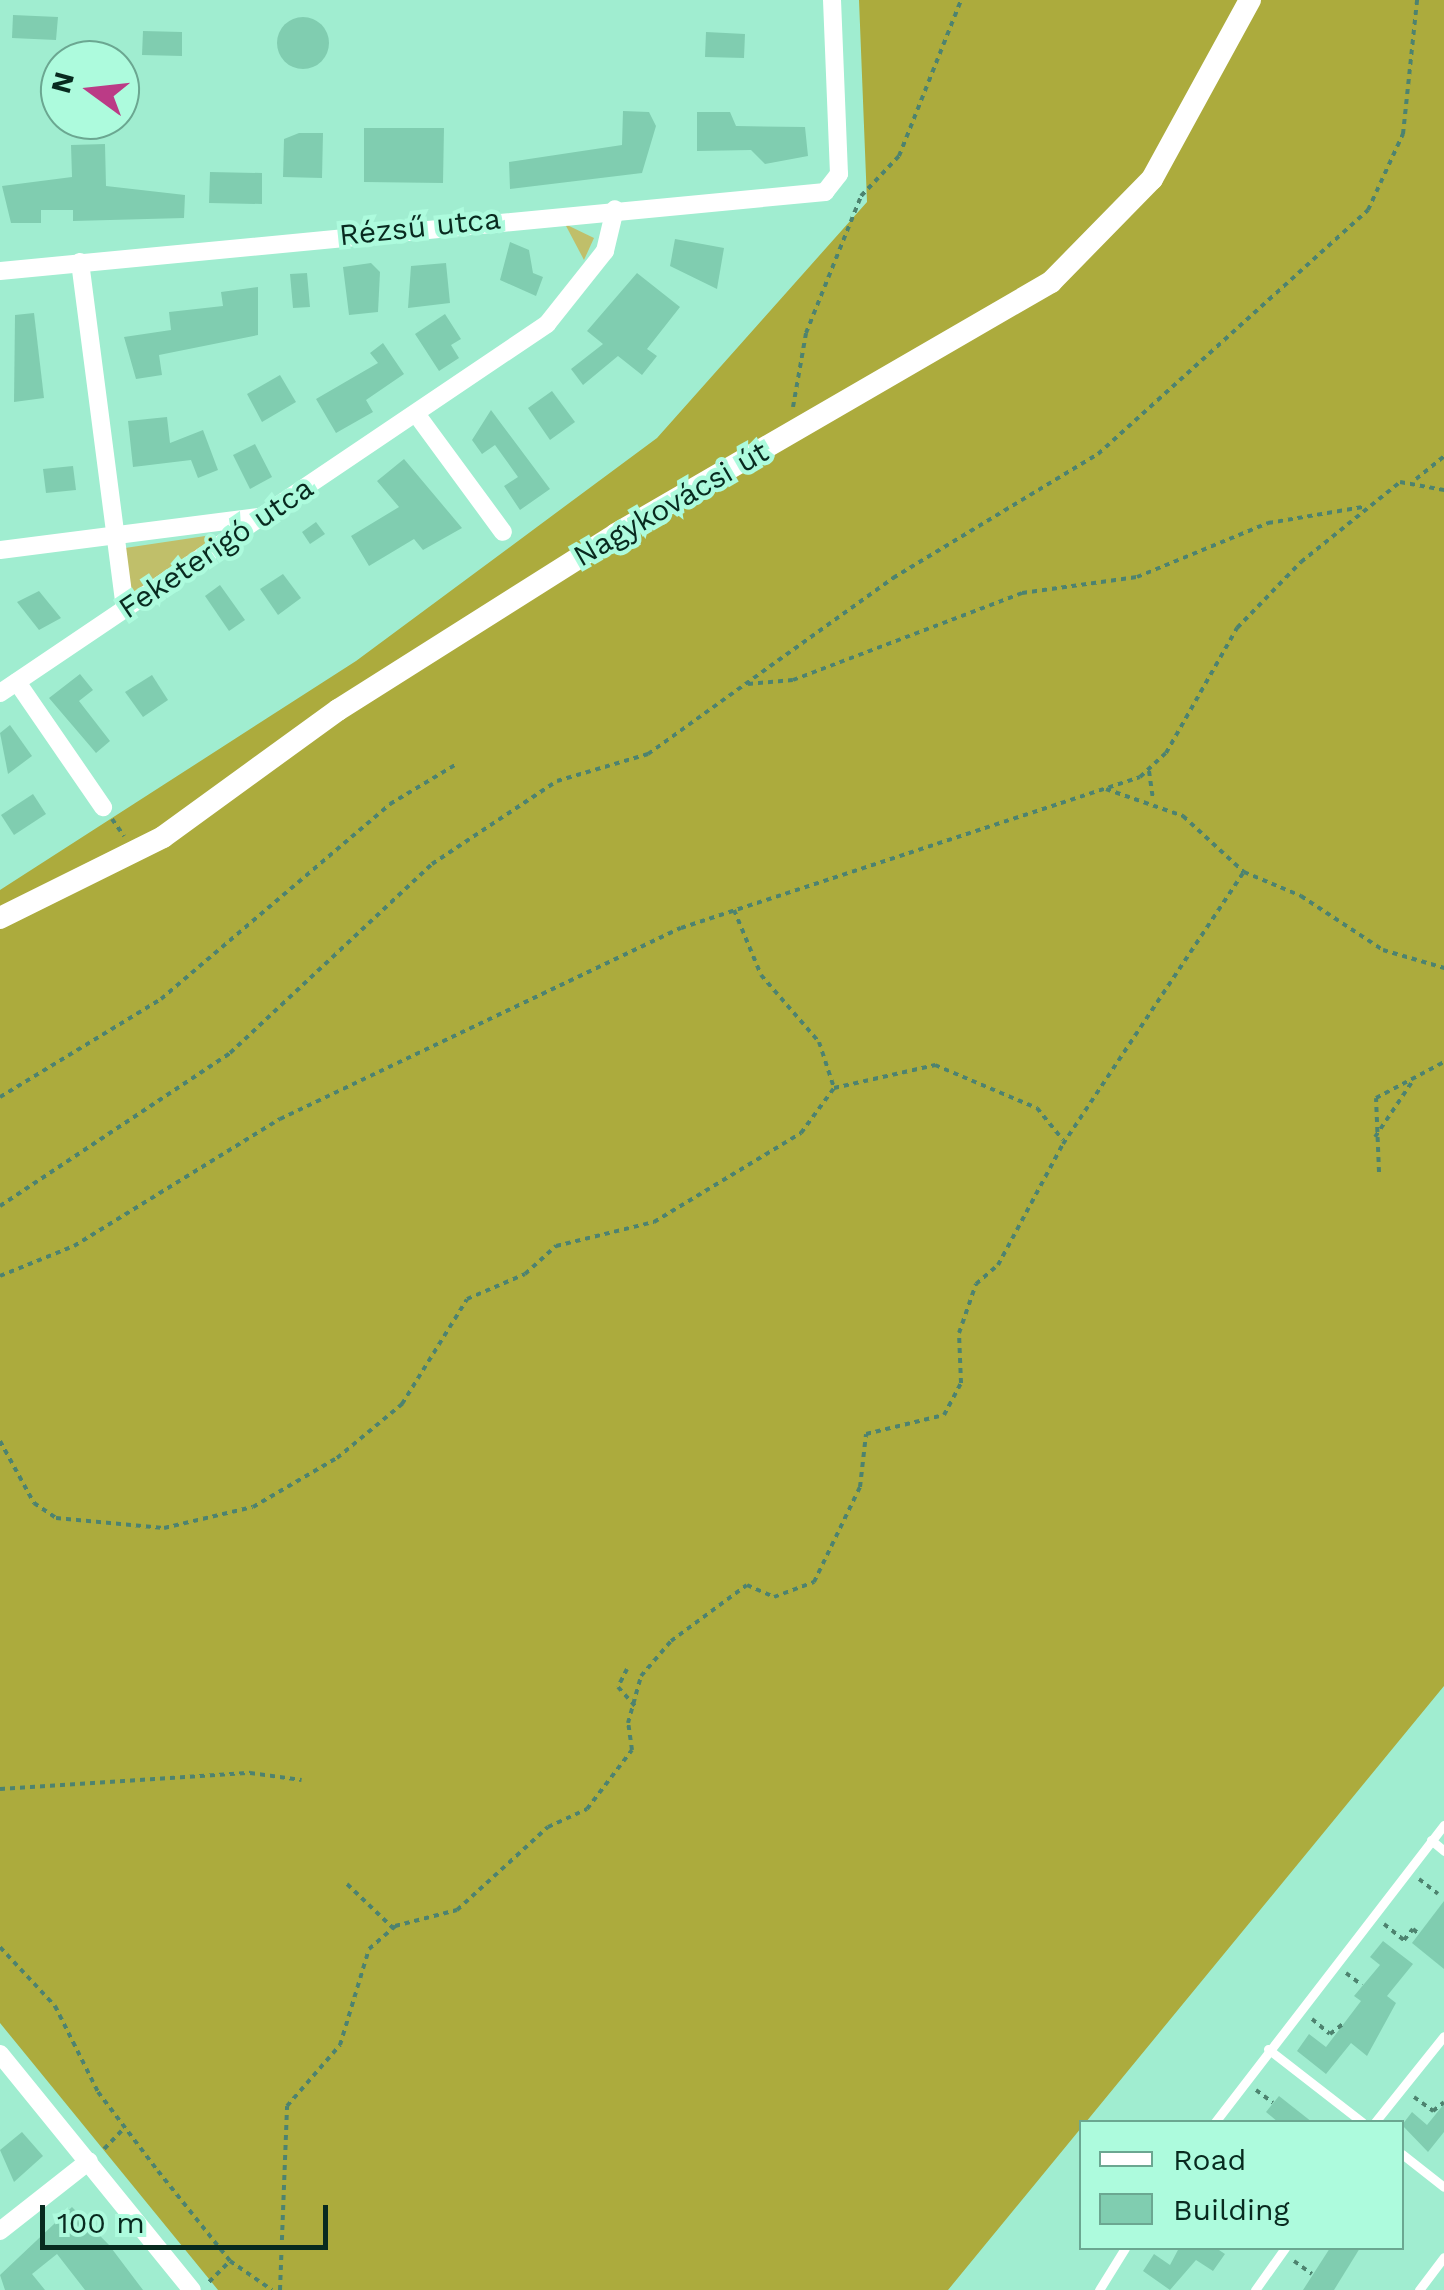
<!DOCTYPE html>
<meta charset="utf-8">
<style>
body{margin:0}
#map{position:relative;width:1444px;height:2290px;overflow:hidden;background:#a0edd0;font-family:"Work Sans",sans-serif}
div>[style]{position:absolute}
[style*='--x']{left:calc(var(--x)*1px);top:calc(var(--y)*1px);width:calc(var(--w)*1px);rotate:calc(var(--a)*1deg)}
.green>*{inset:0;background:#c0bf6a}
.forest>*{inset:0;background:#acab3d}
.building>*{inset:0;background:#80cdb0}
.round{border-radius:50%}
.path>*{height:4px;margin-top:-2px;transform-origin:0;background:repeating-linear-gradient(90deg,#4d836f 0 5px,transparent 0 10px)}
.service>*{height:9px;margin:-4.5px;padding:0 4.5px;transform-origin:4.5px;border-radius:4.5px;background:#fff}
.minor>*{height:18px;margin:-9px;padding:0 9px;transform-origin:9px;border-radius:9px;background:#fff}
.tertiary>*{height:22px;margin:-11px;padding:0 11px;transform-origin:11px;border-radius:11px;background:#fff}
span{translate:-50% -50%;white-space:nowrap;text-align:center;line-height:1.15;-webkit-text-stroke:9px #adfbdd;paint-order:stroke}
.street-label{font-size:30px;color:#082a1f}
.legend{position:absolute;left:1079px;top:2120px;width:325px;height:130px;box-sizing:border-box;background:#adfbdd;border:2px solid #6ba791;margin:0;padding:12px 18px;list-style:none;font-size:30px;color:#082a1f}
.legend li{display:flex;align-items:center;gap:20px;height:50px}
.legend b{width:50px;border:2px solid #6ba791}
.north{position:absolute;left:40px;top:40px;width:100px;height:100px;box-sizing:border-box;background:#adfbdd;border:2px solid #6ba791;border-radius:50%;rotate:285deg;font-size:28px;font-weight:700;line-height:40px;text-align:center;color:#082a1f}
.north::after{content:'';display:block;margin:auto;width:35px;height:45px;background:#bb3b86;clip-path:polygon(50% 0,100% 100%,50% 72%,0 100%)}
.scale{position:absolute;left:40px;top:2205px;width:288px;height:45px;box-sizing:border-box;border:5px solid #082a1f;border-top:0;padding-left:12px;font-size:30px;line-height:35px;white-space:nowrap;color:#082a1f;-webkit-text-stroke:8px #adfbdd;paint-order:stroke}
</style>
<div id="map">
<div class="green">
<i style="clip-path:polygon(565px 224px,594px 238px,584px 260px)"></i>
<i style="clip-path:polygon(212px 535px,212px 542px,132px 595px,125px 548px)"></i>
</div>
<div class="forest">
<i style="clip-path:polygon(859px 0,1444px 0,1444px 1686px,948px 2290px,218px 2290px,0 2023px,0 890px,356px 661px,657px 438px,867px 202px)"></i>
</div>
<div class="building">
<i style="clip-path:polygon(13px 15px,58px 17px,56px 40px,12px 38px)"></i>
<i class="round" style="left:277px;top:17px;width:52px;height:52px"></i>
<i style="clip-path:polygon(143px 31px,182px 32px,182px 56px,142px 55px)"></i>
<i style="clip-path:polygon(706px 32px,745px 34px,744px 58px,705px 57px)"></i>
<i style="clip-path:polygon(623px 111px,649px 112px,656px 126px,642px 173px,510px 189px,509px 162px,622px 145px)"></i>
<i style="clip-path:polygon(697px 112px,730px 112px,736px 126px,805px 127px,808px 156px,765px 164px,751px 150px,697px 151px)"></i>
<i style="clip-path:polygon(364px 128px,444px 128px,443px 183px,364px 182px)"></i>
<i style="clip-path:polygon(299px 133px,323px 133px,322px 178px,283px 177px,284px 139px)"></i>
<i style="clip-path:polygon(105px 144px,106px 186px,185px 195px,184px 218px,73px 221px,73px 210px,41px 210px,41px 223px,11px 223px,2px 186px,72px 177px,71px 145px)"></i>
<i style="clip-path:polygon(210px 172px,262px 173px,262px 204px,209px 203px)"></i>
<i style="clip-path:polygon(675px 239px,724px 248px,717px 289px,670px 266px)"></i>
<i style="clip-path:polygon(510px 242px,529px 250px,533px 273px,543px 277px,536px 296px,500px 280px)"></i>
<i style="clip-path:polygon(371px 263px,380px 272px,378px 312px,349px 315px,343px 267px)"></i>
<i style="clip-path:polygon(446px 263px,450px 303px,408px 308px,411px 266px)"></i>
<i style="clip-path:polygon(307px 273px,310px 307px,293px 308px,290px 274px)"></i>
<i style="clip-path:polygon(637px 273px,680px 307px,647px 349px,657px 356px,642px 375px,618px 356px,583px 385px,571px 369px,603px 344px,587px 331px)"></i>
<i style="clip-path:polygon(258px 287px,258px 335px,159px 355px,162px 375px,136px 379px,124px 337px,171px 330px,169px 312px,223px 306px,221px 292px)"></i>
<i style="clip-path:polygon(34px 313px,44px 398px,14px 402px,15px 315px)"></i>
<i style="clip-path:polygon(445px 314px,461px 339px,451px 345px,459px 358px,439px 371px,415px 334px)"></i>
<i style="clip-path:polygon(383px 343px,404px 374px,366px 400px,373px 412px,336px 433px,316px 399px,378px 363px,370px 353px)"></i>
<i style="clip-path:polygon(280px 375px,296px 402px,262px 422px,247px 394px)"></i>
<i style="clip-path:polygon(552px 391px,575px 422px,550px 440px,528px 408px)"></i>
<i style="clip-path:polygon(491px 410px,550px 489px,520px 510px,504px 486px,518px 477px,495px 445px,482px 454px,472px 440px)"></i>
<i style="clip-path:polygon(167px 417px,170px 443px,203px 430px,218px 470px,198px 478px,191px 460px,133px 467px,128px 421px)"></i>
<i style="clip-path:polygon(255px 444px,272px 477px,250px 489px,233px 455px)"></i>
<i style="clip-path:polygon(404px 459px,462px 528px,423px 550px,414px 539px,369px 566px,351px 536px,399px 507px,377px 481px)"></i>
<i style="clip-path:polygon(73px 466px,76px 490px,46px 493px,43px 469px)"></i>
<i style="clip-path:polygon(316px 522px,325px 534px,310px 544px,302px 532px)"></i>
<i style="clip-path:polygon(283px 574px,301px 598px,278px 615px,260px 589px)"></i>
<i style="clip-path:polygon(220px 585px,245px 620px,229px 631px,205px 596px)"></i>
<i style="clip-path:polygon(39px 591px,61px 618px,39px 630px,17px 602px)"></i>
<i style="clip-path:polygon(80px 674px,93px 690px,79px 701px,110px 741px,96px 753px,49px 698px)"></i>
<i style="clip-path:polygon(152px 675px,168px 700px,143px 717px,125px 692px)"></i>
<i style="clip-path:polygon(10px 725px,32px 756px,8px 774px,0 733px)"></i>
<i style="clip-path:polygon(33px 794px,46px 814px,14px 835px,1px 815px)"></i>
<i style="clip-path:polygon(1444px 1901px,1444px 1969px,1412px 1943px)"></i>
<i style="clip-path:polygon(1383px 1941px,1413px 1964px,1387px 1996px,1396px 2003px,1367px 2056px,1351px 2043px,1326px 2074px,1297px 2051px,1309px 2034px,1326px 2047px,1361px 2001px,1354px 1996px,1380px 1965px,1370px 1957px)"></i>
<i style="clip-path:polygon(1279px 2096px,1312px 2122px,1278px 2122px,1266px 2112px)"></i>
<i style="clip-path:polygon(1444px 2104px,1444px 2132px,1428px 2152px,1402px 2125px,1412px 2112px,1427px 2125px)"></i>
<i style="clip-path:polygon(22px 2132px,43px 2156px,14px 2182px,0 2150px)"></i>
<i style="clip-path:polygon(72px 2207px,109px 2245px,143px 2290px,85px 2290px,57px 2254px,32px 2274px,45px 2290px,5px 2290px,0 2275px)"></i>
<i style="clip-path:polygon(1179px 2248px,1216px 2248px,1225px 2254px,1213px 2271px,1196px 2260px,1170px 2290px,1143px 2271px,1154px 2254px,1170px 2265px)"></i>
<i style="clip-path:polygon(1330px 2248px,1360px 2248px,1334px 2290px,1303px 2290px)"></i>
</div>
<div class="path">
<i style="--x:793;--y:407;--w:75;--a:-80"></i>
<i style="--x:806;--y:333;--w:148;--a:-68.1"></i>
<i style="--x:861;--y:196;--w:55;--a:-46.5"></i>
<i style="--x:899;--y:156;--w:168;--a:-68.3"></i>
<i style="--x:1416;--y:479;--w:36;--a:-39"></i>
<i style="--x:748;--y:684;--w:45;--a:-5.1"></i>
<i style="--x:793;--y:680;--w:245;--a:-20.8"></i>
<i style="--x:1022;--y:593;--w:116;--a:-7.9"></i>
<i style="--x:1137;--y:577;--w:142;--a:-22.4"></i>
<i style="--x:1268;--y:523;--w:96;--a:-9.6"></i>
<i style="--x:1149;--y:771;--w:28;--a:82"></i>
<i style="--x:1106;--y:789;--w:82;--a:19.3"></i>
<i style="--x:1183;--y:816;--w:83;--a:42.6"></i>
<i style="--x:1244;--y:872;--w:62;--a:22.8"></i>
<i style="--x:1301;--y:896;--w:98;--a:33.4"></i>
<i style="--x:1383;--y:950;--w:64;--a:16.4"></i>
<i style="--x:112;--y:819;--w:21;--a:55"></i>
<i style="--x:734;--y:910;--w:70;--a:67.4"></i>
<i style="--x:761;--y:975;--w:89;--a:49.1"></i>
<i style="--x:819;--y:1042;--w:48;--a:71.9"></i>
<i style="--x:0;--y:1097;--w:188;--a:-31.3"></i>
<i style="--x:161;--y:999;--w:301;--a:-40.4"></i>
<i style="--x:390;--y:804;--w:76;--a:-31"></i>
<i style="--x:1375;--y:1137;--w:70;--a:-56.1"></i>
<i style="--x:1379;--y:1172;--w:74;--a:-92.3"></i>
<i style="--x:1376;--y:1098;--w:77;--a:-27.9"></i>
<i style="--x:0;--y:1206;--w:276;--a:-33.6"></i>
<i style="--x:230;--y:1053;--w:277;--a:-43.1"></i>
<i style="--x:432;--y:864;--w:150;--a:-33.6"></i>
<i style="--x:557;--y:781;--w:95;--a:-16.5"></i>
<i style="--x:648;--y:754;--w:302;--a:-35.7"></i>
<i style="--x:893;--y:578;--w:240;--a:-31.2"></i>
<i style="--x:1098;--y:454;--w:364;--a:-42.1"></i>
<i style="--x:1368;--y:210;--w:84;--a:-65.3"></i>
<i style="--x:1403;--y:134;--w:135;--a:-84"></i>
<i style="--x:0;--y:1276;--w:80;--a:-22.1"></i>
<i style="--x:74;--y:1246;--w:242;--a:-31.7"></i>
<i style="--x:280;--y:1119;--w:444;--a:-25.5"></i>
<i style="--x:681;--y:928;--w:483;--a:-18.2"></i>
<i style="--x:1140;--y:777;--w:35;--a:-43"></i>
<i style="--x:1166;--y:753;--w:144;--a:-60.4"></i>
<i style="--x:1237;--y:628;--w:92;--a:-45.9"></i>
<i style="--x:1301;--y:562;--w:127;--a:-38.9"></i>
<i style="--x:1400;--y:482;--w:45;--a:10.3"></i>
<i style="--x:0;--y:1441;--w:71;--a:61.3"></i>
<i style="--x:34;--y:1503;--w:27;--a:34"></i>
<i style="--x:56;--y:1518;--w:108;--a:5.3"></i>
<i style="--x:164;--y:1528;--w:91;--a:-13.3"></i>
<i style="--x:253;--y:1507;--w:97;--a:-30.3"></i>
<i style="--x:337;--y:1458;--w:85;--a:-39.7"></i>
<i style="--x:402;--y:1404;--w:123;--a:-58.2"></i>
<i style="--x:467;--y:1299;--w:63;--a:-23.3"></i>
<i style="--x:525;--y:1274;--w:42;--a:-42.1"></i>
<i style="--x:556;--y:1246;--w:101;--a:-13.8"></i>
<i style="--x:654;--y:1222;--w:172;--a:-31.2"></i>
<i style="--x:801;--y:1133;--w:56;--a:-53.7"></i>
<i style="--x:834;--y:1088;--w:104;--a:-12.8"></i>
<i style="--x:935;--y:1065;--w:111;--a:22.9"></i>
<i style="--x:1037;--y:1108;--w:41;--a:50.9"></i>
<i style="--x:627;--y:1669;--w:20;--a:117"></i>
<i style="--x:618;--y:1687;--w:27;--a:48"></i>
<i style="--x:0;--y:1789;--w:251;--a:-3.7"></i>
<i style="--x:250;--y:1773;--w:52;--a:7.7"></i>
<i style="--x:1419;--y:1879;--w:24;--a:38"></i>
<i style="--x:347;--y:1884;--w:64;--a:43.7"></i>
<i style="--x:1384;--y:1924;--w:26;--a:39"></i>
<i style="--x:1404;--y:1940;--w:14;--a:-51"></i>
<i style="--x:1413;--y:1929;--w:8;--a:40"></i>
<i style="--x:0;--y:1947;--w:81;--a:47"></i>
<i style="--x:55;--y:2006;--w:96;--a:63.4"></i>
<i style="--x:98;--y:2092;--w:99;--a:52.8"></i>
<i style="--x:158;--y:2171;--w:115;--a:51.3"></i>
<i style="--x:230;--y:2261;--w:51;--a:34.6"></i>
<i style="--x:1346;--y:1973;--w:20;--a:37"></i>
<i style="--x:1312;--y:2019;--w:23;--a:40"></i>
<i style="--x:1330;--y:2034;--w:18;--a:-38"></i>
<i style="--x:1256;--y:2090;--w:21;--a:37"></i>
<i style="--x:1414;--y:2097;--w:24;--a:36"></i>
<i style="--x:1433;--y:2111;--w:14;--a:-39"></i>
<i style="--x:104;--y:2149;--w:30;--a:-46"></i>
<i style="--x:1171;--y:2248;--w:8;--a:0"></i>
<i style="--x:1294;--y:2261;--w:22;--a:36"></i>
<i style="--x:209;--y:2282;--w:30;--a:-45"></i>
<i style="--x:280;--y:2290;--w:184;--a:-87.8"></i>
<i style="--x:287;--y:2106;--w:81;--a:-49"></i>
<i style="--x:340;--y:2045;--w:100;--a:-73.2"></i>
<i style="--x:369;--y:1949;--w:35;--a:-41"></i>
<i style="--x:395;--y:1926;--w:64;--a:-14.5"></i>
<i style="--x:457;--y:1910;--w:123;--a:-42.4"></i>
<i style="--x:548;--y:1827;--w:43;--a:-24.8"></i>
<i style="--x:587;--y:1809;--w:74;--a:-52.7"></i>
<i style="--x:632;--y:1750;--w:27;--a:-98"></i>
<i style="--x:628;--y:1723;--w:49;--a:-74.5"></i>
<i style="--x:641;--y:1676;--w:46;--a:-49.4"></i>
<i style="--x:671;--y:1641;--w:94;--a:-36.4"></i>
<i style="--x:747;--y:1585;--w:30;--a:24"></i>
<i style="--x:774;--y:1597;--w:43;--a:-20.6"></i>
<i style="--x:814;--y:1582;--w:106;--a:-64.2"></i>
<i style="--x:860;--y:1487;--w:53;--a:-83.5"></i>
<i style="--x:866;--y:1434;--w:80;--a:-13.7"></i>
<i style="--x:944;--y:1415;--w:36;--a:-62"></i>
<i style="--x:961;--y:1383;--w:50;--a:-92.3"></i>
<i style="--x:959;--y:1333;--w:52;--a:-70.9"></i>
<i style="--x:976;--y:1284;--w:29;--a:-41"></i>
<i style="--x:998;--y:1265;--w:137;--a:-61.8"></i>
<i style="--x:1063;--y:1144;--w:327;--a:-56.4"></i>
</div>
<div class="service">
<i style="--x:1431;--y:1840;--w:17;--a:40"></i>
<i style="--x:1268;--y:2049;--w:119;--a:37.8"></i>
<i style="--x:1215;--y:2122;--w:375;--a:-52.4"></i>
<i style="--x:1375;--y:2122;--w:110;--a:-51.3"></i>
<i style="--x:1402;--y:2154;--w:53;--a:38.2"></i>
<i style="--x:1099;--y:2290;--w:49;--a:-58.2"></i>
<i style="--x:1255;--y:2290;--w:52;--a:-54.5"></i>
<i style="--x:1419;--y:2290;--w:41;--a:-52.9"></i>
</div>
<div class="minor">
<i style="--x:80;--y:262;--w:349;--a:82.6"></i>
<i style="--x:0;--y:271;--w:829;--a:-5.47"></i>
<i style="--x:825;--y:192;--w:23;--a:-52"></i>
<i style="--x:839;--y:174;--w:174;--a:-92.3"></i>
<i style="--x:417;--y:415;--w:145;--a:53.7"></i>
<i style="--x:0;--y:550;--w:259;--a:-7.3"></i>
<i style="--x:17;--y:682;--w:152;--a:55.5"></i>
<i style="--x:0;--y:693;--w:660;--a:-34"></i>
<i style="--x:547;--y:324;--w:93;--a:-51.5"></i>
<i style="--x:605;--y:251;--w:43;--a:-76.6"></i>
<i style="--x:0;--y:2054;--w:304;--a:50.9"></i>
<i style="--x:0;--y:2231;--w:113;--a:-38.2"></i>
</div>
<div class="tertiary">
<i style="--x:0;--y:918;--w:182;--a:-26.4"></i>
<i style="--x:163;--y:837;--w:216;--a:-36"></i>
<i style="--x:338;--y:710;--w:329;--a:-32.3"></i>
<i style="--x:616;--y:534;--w:503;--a:-30.08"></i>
<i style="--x:1051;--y:282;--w:144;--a:-45.6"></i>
<i style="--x:1152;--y:179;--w:204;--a:-61.3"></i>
</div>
<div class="street-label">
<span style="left:420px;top:227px;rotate:-6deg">Rézsű utca</span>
<span style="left:671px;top:504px;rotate:-30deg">Nagykovácsi út</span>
<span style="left:216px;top:548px;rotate:-34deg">Feketerigó utca</span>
</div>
<ul class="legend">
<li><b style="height:12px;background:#fff"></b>Road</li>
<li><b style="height:28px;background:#80cdb0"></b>Building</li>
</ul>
<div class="north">N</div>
<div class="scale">100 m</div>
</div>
